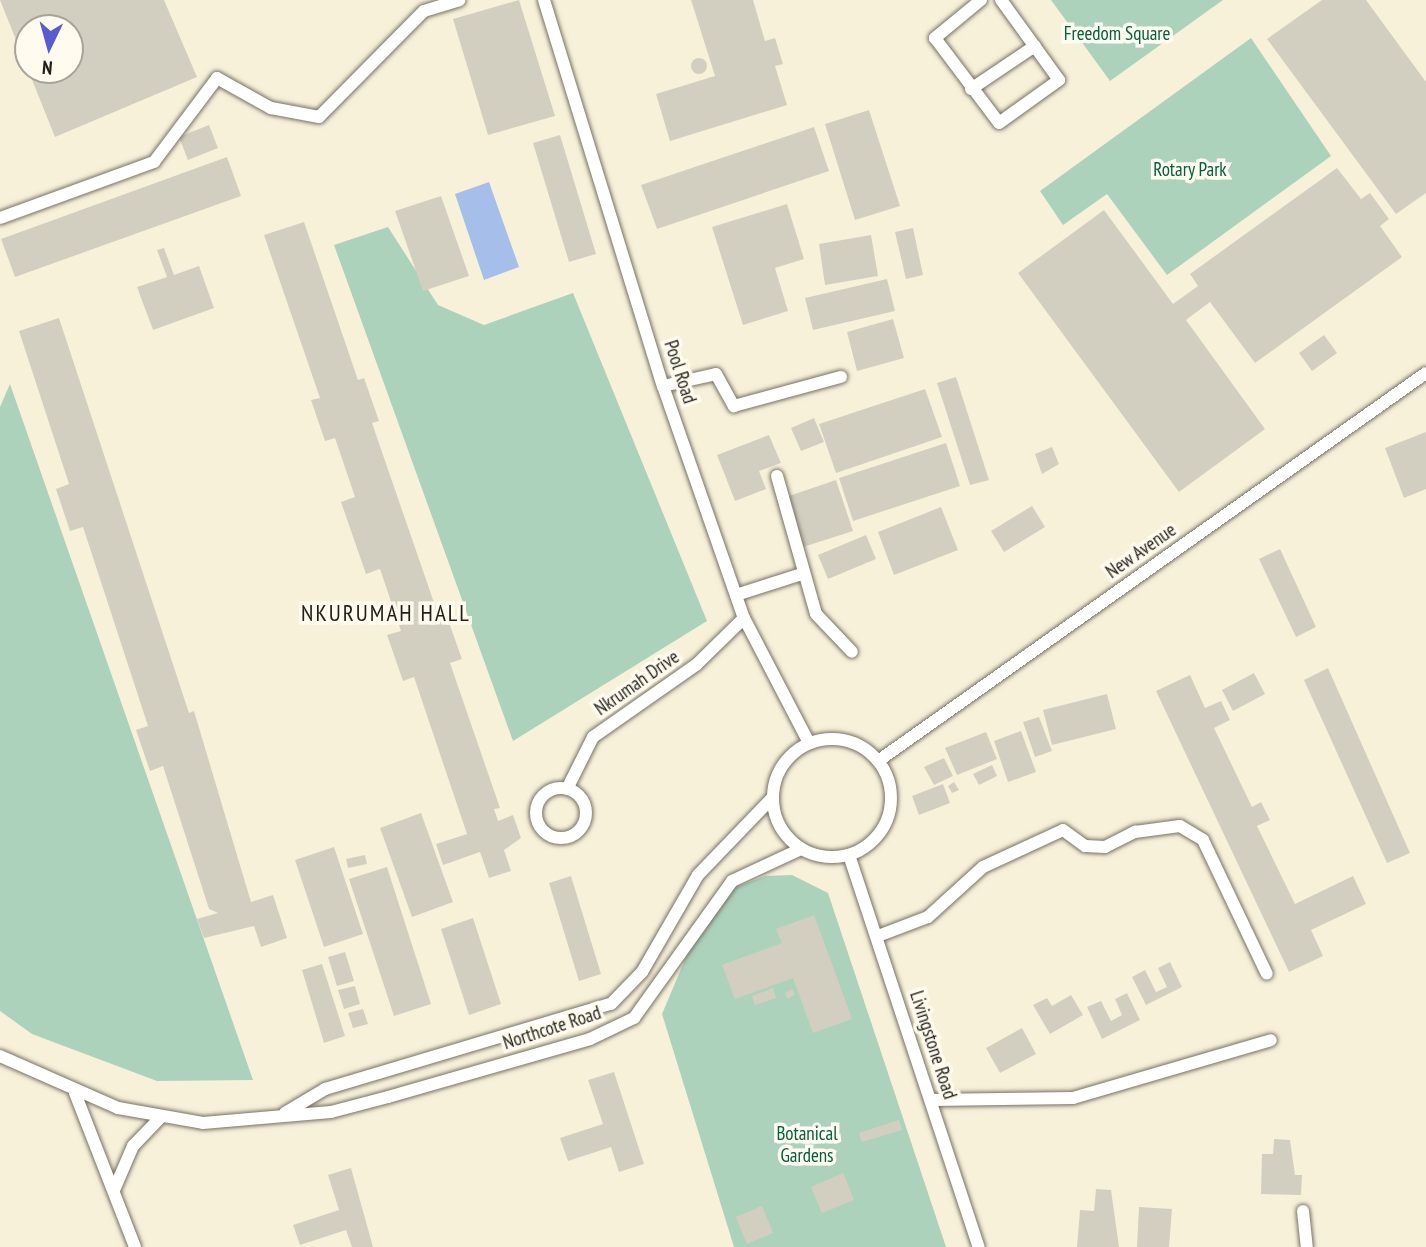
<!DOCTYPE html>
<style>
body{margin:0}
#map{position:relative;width:1426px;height:1247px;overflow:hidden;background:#fffbef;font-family:"PT Sans Narrow",sans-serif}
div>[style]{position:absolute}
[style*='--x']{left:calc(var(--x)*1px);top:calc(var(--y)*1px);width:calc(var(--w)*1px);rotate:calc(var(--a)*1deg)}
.built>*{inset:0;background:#f8f1da}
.green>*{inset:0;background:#acd2bc}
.water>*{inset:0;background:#a6beea}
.building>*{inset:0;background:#d3cfc0}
.round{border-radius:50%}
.roads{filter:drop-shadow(0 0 2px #767264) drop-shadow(0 0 2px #767264)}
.service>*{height:12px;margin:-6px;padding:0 6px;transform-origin:6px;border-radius:6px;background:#fff}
.service>.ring{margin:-6px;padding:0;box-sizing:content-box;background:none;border:12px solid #fff;border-radius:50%}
span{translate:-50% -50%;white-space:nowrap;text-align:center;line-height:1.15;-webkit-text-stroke:7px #fffbef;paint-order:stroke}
.park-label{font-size:19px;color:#01603d}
.street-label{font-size:19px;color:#201f19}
.quarter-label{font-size:23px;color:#201f19;letter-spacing:2px}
.north{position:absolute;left:14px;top:14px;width:70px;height:70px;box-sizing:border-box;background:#fffbef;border:2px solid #a6a399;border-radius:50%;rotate:185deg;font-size:19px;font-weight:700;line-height:28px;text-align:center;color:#201f19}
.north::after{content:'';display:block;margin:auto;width:24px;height:32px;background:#585cd3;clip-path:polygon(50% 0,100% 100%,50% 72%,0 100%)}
</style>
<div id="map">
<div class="built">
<i style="clip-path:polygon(evenodd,0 0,1426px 0,1426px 1247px,0 1247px,0 0,28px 28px,70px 28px,70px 70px,28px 70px,28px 28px)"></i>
</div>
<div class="green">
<i style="clip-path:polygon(1051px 0,1223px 0,1110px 81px)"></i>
<i style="clip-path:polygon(1251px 38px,1331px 156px,1167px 275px,1107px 194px,1063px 225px,1040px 191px)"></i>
<i style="clip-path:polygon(388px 227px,438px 305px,484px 325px,573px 293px,707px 621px,513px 741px,334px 245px)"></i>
<i style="clip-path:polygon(10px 384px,253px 1080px,157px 1081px,32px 1034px,0 1011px,0 407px)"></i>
<i style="clip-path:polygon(792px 875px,828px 893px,946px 1247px,734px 1247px,662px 1014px,697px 931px,731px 889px,765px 876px)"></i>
</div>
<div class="water">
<i style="clip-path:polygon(489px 182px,519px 267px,484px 280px,455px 194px)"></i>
</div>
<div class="building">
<i style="clip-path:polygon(evenodd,0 0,164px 0,197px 77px,55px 137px,0 0,28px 28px,70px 28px,70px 70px,28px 70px,28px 28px)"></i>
<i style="clip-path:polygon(519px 0,555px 116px,488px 135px,453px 19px)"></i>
<i style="clip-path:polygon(691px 0,753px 0,765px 41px,775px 38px,783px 64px,775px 66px,787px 105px,670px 141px,656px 94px,715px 76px)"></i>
<i style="clip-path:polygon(1322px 0,1366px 0,1426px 82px,1426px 193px,1396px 214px,1267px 39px)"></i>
<i class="round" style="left:691px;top:58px;width:16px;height:16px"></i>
<i style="clip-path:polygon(869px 110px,900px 206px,855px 220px,825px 124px)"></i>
<i style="clip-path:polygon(209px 125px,218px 148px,188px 160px,179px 137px)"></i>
<i style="clip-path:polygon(814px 127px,829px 171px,657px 229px,641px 185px)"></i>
<i style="clip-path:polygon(560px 135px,596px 254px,569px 262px,533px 143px)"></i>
<i style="clip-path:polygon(227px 157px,241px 196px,15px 277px,1px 239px)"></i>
<i style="clip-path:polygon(1337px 168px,1361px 199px,1370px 193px,1389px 219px,1380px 226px,1402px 257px,1255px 363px,1210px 302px,1186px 320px,1265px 429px,1179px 492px,1018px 273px,1104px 210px,1173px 304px,1198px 286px,1190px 274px)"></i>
<i style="clip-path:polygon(441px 196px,469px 276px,423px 291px,395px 211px)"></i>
<i style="clip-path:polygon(787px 204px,804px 259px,775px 268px,788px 311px,743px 325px,712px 227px)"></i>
<i style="clip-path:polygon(304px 222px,358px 380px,364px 378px,379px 421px,372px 423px,440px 620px,447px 617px,462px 659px,450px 663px,500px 808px,494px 809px,498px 821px,513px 815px,521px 838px,504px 850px,511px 871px,489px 878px,480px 852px,443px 865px,436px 844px,467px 834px,414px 677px,403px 681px,387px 635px,401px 631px,380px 569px,366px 574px,341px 502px,355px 497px,335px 438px,325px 441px,311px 400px,320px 398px,264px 235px)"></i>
<i style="clip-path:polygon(913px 228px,923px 275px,906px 279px,895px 232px)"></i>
<i style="clip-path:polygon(871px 235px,878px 276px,825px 285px,819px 244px)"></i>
<i style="clip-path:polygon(164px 248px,174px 275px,199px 266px,214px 308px,153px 330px,137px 287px,167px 277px,157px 250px)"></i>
<i style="clip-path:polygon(887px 279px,895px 311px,813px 330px,805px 298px)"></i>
<i style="clip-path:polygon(59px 318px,189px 713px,194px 711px,251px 902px,273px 895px,287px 938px,261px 947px,254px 926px,204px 938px,197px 919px,218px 913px,209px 909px,163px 766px,150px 771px,136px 730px,148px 726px,83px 527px,70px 531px,56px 489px,69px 484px,19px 331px)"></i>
<i style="clip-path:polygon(893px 319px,904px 358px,857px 371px,847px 332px)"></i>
<i style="clip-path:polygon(1324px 335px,1337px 353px,1312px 371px,1299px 353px)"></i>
<i style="clip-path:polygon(956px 377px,989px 480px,970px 485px,937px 383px)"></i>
<i style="clip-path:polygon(925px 389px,942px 437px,836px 473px,819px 424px)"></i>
<i style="clip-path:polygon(814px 418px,824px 442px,801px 451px,791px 428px)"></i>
<i style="clip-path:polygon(1426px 432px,1426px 489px,1404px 498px,1385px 448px)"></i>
<i style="clip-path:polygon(769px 435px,781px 463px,759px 471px,766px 489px,735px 501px,717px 455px)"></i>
<i style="clip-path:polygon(946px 443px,960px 486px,853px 521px,839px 478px)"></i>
<i style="clip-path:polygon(1052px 447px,1059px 464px,1042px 474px,1035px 454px)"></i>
<i style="clip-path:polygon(836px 480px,853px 531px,800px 548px,783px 498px)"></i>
<i style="clip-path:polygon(1032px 506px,1045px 527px,1004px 552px,991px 531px)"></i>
<i style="clip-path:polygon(941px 507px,958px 550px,894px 575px,878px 532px)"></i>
<i style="clip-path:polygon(866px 535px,876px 559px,828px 579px,818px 555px)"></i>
<i style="clip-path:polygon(1280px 549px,1316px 627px,1296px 637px,1259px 559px)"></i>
<i style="clip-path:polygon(1328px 668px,1410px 853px,1387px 863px,1304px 680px)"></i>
<i style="clip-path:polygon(1254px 673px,1265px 694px,1233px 711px,1222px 690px)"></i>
<i style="clip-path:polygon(1190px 675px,1205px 708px,1221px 701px,1230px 720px,1214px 728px,1252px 807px,1261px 802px,1270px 820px,1257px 826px,1295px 904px,1353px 876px,1366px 904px,1311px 930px,1323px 956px,1289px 972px,1156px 691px)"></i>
<i style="clip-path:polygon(1107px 694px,1116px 729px,1052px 745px,1043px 710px)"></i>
<i style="clip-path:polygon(1039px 717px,1052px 751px,1035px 757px,1023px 722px)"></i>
<i style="clip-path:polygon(1021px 731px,1036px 772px,1008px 782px,994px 741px)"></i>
<i style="clip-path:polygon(986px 732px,997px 759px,957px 775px,945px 748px)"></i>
<i style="clip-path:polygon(944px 758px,953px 776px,934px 785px,924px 767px)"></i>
<i style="clip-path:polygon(992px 765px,997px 776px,979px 785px,973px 774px)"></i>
<i style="clip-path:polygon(954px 782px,959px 790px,952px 793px,948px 786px)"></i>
<i style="clip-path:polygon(943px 784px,950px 803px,919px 815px,912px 796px)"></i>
<i style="clip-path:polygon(421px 813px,453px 902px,412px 917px,380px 828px)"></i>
<i style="clip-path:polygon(334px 847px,363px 934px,324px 947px,295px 860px)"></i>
<i style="clip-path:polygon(365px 855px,367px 864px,348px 868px,346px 859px)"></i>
<i style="clip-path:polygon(387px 867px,431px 1004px,394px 1016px,349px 879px)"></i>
<i style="clip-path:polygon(571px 876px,601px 974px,579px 981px,549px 883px)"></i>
<i style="clip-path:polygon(814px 915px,852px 1019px,813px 1033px,793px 978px,735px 999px,722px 965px,782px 943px,776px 929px)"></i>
<i style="clip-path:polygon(473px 918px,501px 1004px,469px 1015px,441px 929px)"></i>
<i style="clip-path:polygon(345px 952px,354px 981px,337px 986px,328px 957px)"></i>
<i style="clip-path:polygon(1170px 962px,1182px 987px,1146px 1005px,1132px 977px,1145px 970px,1156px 992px,1167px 987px,1158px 968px)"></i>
<i style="clip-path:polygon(322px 964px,345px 1036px,324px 1043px,302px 970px)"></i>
<i style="clip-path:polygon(355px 986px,360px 1004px,344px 1009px,338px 990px)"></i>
<i style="clip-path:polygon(773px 988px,776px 998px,755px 1005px,752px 996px)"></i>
<i style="clip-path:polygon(792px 989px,795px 994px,788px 999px,785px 993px)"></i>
<i style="clip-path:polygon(1127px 993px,1140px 1020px,1102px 1039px,1087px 1007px,1101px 1001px,1111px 1021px,1122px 1015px,1115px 999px)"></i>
<i style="clip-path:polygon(1071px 995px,1083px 1015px,1050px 1034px,1033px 1005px,1047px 998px,1052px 1006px)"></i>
<i style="clip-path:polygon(363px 1009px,368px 1024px,353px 1028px,348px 1013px)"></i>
<i style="clip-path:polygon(1022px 1028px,1036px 1054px,1000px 1073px,986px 1048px)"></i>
<i style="clip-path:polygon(614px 1072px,644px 1164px,619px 1172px,611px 1147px,568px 1161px,560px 1138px,603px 1124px,588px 1080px)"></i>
<i style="clip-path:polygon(899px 1120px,902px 1130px,862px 1142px,859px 1133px)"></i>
<i style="clip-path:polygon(1274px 1139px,1290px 1140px,1295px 1175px,1302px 1175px,1301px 1195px,1261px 1194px,1262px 1154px,1273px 1154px)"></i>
<i style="clip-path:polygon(351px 1168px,373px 1247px,352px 1247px,346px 1230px,300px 1245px,293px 1225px,339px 1210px,328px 1175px)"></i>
<i style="clip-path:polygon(843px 1173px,854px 1200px,822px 1213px,811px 1187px)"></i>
<i style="clip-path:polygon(1096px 1189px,1111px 1190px,1119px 1247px,1077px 1247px,1080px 1210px,1094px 1211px)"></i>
<i style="clip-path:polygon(762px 1206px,773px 1233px,747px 1244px,736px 1217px)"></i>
<i style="clip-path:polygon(1139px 1207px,1172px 1209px,1169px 1247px,1137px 1247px)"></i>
</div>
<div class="roads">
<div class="service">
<i style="--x:544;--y:0;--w:404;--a:72.9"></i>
<i style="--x:663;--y:386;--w:246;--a:70.8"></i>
<i style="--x:744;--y:618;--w:141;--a:62.5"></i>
<i style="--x:981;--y:0;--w:60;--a:140.4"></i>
<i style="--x:935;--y:38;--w:106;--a:53"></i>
<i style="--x:999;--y:123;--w:74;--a:-35.6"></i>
<i style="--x:1059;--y:80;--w:99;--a:-125.9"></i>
<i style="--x:971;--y:89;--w:77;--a:-33.9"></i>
<i style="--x:0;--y:218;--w:164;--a:-20"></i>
<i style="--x:154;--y:162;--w:105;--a:-53.1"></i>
<i style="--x:217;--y:78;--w:62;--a:29.1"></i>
<i style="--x:271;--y:108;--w:49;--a:10.6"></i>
<i style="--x:319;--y:117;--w:149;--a:-45.3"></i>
<i style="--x:424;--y:11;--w:37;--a:-17"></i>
<i style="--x:663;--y:386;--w:54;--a:-12.8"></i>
<i style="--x:716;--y:374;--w:37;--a:61"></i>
<i style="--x:734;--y:406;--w:111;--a:-15.2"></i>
<i style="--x:777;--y:476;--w:143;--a:74.2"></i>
<i style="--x:816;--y:614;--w:52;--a:46.5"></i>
<i style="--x:736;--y:595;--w:69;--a:-17.7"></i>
<i class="ring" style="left:773px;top:739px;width:106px;height:106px"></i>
<i style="--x:878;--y:761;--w:671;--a:-35.3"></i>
<i class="ring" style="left:536px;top:788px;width:38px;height:38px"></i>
<i style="--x:567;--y:789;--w:58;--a:-63.4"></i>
<i style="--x:593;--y:737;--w:126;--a:-35"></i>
<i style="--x:696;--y:665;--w:67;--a:-44.4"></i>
<i style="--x:849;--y:855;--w:413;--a:71.7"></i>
<i style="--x:878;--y:936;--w:53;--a:-20.8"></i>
<i style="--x:928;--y:917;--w:74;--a:-42.3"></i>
<i style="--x:983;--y:867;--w:88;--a:-24.8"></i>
<i style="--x:1063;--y:830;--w:27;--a:36"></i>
<i style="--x:1085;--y:846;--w:20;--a:3"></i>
<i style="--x:1105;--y:847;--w:34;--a:-27"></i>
<i style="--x:1135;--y:832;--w:45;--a:-7.6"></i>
<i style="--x:1180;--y:826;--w:27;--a:31"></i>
<i style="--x:1203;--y:840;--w:148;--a:64.5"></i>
<i style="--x:0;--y:1056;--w:129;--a:23.8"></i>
<i style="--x:118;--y:1108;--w:86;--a:10"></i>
<i style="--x:203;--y:1123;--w:128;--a:-4.9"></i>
<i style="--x:331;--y:1112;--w:59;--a:-14.7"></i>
<i style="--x:388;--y:1097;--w:210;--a:-16"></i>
<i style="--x:590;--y:1039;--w:49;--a:-25.5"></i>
<i style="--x:634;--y:1018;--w:168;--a:-54.4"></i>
<i style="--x:732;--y:881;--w:76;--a:-24.9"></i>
<i style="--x:75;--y:1093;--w:165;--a:68.7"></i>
<i style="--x:931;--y:1100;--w:142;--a:-0.8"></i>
<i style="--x:1073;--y:1098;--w:206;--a:-16.3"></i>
<i style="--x:285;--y:1113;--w:47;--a:-31"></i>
<i style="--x:325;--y:1089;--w:298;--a:-16.6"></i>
<i style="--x:611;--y:1004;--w:45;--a:-45.9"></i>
<i style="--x:642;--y:972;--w:112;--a:-60"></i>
<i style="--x:698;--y:875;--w:107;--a:-46.1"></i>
<i style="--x:114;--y:1190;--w:48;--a:-66.6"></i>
<i style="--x:133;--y:1146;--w:39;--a:-46"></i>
<i style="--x:1303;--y:1211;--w:36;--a:84"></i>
</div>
</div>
<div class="park-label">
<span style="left:1117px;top:34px">Freedom Square</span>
<span style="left:1190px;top:170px">Rotary Park</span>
<span style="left:807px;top:1145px">Botanical<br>Gardens</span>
</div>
<div class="street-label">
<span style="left:680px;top:372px;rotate:72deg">Pool Road</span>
<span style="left:1141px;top:551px;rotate:-35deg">New Avenue</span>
<span style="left:637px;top:683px;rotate:-35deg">Nkrumah Drive</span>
<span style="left:552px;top:1028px;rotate:-18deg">Northcote Road</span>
<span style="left:933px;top:1045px;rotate:72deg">Livingstone Road</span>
</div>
<div class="quarter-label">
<span style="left:386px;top:613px">NKURUMAH HALL</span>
</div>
<div class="north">N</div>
</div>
